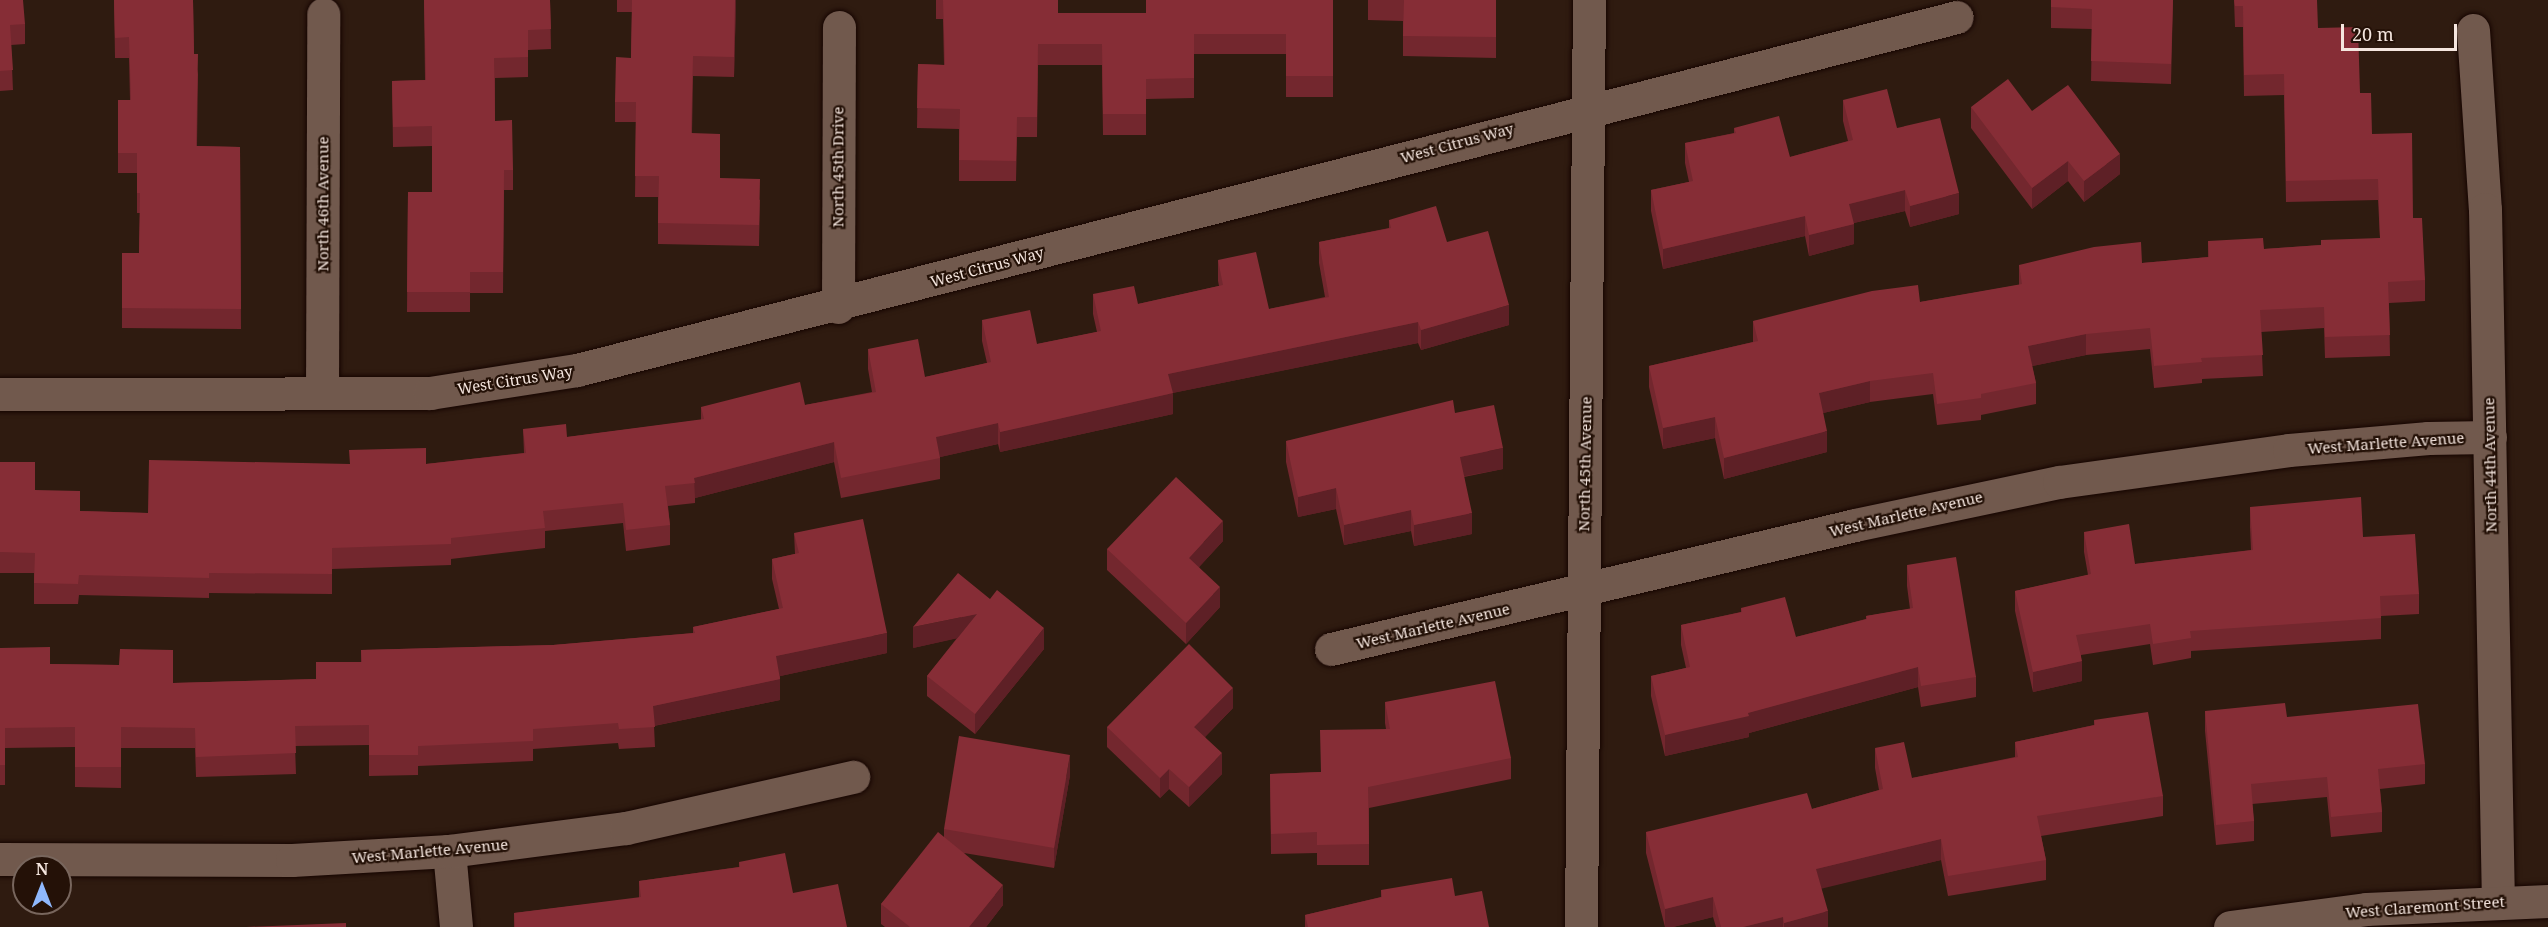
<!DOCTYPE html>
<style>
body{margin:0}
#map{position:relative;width:2548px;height:927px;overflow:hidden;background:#2f1b10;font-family:"Noto Serif",serif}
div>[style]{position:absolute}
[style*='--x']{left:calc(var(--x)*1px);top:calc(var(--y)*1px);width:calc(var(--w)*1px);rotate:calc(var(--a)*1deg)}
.roads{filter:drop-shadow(0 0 2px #160500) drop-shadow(0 0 2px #160500)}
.minor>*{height:33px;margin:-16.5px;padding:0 16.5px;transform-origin:16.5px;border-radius:16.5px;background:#71594d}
.wall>*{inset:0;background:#73272e}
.shaded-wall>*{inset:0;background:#5e2026}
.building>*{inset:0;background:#862d36}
span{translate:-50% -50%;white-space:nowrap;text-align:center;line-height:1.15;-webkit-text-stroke:4.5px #241107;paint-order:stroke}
.street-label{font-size:15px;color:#f5e6df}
.north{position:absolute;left:12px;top:855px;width:60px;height:60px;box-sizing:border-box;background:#241107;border:2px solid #78665d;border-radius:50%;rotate:0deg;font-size:16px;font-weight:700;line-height:24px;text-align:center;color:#f5e6df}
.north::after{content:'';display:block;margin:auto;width:21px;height:27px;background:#8fb8fd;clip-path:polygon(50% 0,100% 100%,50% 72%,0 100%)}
.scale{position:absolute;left:2341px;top:24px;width:116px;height:27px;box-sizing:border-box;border:3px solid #f5e6df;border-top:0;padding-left:8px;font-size:18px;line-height:21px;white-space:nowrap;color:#f5e6df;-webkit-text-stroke:4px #241107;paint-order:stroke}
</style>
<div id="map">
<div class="roads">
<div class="minor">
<i style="--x:2473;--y:30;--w:179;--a:86.2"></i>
<i style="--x:2485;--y:209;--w:693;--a:88.93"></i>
<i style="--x:838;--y:307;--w:280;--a:-89.8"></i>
<i style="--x:322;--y:393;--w:379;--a:-89.8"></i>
<i style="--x:0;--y:394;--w:430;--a:-0.1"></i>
<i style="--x:430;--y:393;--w:149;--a:-8.9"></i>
<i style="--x:577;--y:370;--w:1424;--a:-14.35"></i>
<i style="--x:1331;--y:649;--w:538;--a:-13.31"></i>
<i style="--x:1855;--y:525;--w:208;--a:-11.9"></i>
<i style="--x:2059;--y:482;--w:232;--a:-7.9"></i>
<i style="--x:2289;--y:450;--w:140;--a:-4.9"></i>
<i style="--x:2428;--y:438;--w:62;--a:-0.9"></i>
<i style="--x:449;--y:851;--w:76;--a:84.7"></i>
<i style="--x:0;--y:859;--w:292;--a:0.2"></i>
<i style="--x:292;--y:860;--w:157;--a:-3.3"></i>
<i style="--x:449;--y:851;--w:178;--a:-7.4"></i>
<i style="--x:626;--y:828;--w:233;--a:-12.7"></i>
<i style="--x:1581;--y:927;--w:927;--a:-89.51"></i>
<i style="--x:2230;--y:927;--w:137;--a:-7.5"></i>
<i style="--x:2366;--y:909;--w:182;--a:-2.5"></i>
</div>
</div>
<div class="wall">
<i style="clip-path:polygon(0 0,25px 24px,25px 44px,11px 45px,13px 90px,0 91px)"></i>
<i style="clip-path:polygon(114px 0,193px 0,194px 54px,198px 74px,197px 146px,240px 147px,241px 329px,122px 328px,122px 253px,139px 253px,140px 213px,137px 213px,137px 173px,118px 173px,118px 100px,130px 100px,129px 58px,115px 58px)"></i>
<i style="clip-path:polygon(424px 0,550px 0,551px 49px,528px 50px,528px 77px,495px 78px,495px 121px,513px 170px,513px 190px,504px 190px,503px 293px,470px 293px,470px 312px,407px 312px,408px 192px,432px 192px,432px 146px,393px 147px,392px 81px,425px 80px)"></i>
<i style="clip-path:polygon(617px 0,736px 0,734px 77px,693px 76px,692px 133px,720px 178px,760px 200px,759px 246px,658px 244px,658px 197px,635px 197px,636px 122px,615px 122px,615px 102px,631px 58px,632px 12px,617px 12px)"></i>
<i style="clip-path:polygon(936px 0,1058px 0,1058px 13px,1146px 13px,1333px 0,1333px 97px,1286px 97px,1286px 54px,1194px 54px,1194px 98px,1146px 99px,1146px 135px,1103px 135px,1102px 65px,1038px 65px,1037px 137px,1017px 137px,1016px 181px,959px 181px,959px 129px,917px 128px,918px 64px,944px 65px,943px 19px,936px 19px)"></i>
<i style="clip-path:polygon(1368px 0,1496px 0,1496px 58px,1403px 56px,1403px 21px,1368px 20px)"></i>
<i style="clip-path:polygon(2051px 0,2173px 0,2171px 84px,2091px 81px,2092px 29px,2051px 28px)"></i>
<i style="clip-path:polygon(2234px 0,2318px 28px,2360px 93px,2372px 134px,2413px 218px,2425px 280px,2425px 301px,2389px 303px,2390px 356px,2325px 358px,2324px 328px,2261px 332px,2263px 376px,2202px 379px,2202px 383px,2154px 388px,2150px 349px,2086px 355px,2032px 366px,2036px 383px,2036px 404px,1981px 415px,1981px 420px,1937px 425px,1933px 394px,1870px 402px,1823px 413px,1827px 452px,1724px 479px,1715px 438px,1663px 449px,1649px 387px,1649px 366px,1753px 342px,1753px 321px,1920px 302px,2019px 285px,2019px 265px,2142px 263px,2208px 257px,2208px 241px,2264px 249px,2321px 245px,2380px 238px,2378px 200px,2286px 202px,2284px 95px,2244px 96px,2243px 27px,2235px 27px)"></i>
<i style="clip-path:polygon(1843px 100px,1897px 128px,1959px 214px,1910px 227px,1905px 211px,1854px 223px,1854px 244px,1809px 256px,1805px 236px,1663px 269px,1651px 211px,1651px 190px,1689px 182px,1685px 163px,1685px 143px,1734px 133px,1734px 128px,1790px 157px,1848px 141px,1843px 121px)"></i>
<i style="clip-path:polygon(1971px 107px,2032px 111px,2120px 174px,2084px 202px,2068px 181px,2032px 209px,1971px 128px)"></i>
<i style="clip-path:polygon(1389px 220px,1447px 242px,1509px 325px,1421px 350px,1418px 343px,1172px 393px,1173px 414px,1000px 452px,998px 444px,940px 457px,940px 479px,841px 498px,834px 462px,695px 498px,695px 503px,668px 506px,670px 525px,670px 545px,626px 551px,623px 523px,545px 531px,545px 548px,451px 559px,451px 565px,332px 569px,332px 594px,209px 593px,209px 598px,79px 595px,78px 604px,34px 604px,34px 573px,0 573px,0 462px,35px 490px,80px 511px,148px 513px,349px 464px,426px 464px,524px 453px,523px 429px,567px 437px,701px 420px,701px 407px,805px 405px,872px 392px,868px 369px,868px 349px,925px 377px,987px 363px,982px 341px,982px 320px,1037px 344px,1097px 332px,1093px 314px,1093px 294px,1138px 304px,1219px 286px,1218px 281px,1218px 260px,1269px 309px,1325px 297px,1319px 263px,1319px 242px,1389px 228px)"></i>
<i style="clip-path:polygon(1455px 413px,1503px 469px,1464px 477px,1472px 534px,1414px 546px,1411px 531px,1344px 545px,1336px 509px,1298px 517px,1286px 462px,1286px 441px)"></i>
<i style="clip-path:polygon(2250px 507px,2363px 537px,2419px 594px,2419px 614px,2381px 616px,2381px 639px,2191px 651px,2191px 658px,2153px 665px,2150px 644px,2081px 655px,2082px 681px,2033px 692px,2015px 611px,2015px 591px,2088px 575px,2084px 552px,2084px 532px,2135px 564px,2251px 550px,2250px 527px)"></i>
<i style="clip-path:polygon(794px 533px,887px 653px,780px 676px,780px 700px,654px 726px,655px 747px,619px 749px,618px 743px,533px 749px,533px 761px,418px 766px,418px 775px,369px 776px,369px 745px,295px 746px,296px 774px,196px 777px,195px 748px,121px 748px,121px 788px,75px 787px,75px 747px,5px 748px,5px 785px,0 785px,0 648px,50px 664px,119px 665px,173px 683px,316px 679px,361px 662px,361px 650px,553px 645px,693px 633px,693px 627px,779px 609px,772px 579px,772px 559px,795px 554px)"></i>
<i style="clip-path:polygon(1223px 541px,1199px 567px,1220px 607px,1186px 644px,1107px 570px,1107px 549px)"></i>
<i style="clip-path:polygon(1907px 565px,1976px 677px,1976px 697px,1921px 707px,1918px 687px,1749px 733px,1749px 737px,1665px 756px,1651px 696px,1651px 676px,1686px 668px,1681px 645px,1681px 625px,1741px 612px,1741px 608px,1796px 637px,1866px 619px,1866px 616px,1910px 609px,1907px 586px)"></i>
<i style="clip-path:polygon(990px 599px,1044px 649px,975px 734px,927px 696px,927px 676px,957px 638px,913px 648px)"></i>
<i style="clip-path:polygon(1385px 702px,1511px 758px,1511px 779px,1369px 808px,1369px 865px,1317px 865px,1317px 853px,1271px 854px,1270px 774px,1321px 772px,1386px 729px,1385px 723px)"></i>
<i style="clip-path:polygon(1233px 708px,1205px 737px,1222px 774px,1189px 807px,1169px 789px,1160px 798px,1107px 747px,1107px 727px)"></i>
<i style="clip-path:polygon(2205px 711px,2287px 717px,2425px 764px,2425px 784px,2380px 789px,2382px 812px,2382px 832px,2331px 837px,2327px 797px,2252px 804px,2254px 821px,2254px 841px,2216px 845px,2205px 731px)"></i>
<i style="clip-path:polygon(2094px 720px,2163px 796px,2163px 816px,2041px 836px,2046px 860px,2046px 880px,1948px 896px,1941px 860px,1821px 888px,1828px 927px,1716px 927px,1713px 917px,1673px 927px,1665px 927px,1646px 853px,1646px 832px,1812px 809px,1879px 790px,1875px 768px,1875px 748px,1912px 778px,2015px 757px,2015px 742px,2094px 725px)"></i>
<i style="clip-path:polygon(1070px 775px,1054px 868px,964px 853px,1003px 905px,986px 927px,885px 927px,881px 924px,881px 904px,944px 837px,944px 829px)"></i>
<i style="clip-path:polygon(739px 862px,793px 893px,847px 927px,514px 927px,514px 913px,639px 898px,639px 881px,739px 867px)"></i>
<i style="clip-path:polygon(1381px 890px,1455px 896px,1489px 927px,1305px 927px,1305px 915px,1381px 897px)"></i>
</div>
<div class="shaded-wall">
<i style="clip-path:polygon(735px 0,736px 0,734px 77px,734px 57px)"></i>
<i style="clip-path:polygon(2120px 154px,2120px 174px,2084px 202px,2084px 181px)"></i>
<i style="clip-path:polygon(2068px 161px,2068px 181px,2032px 209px,2032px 188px)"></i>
<i style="clip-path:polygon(1905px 190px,1905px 211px,1849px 224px,1849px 204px)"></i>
<i style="clip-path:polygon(1959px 193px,1959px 214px,1910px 227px,1910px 206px)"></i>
<i style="clip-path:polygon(1805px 216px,1805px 236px,1663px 269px,1663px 249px)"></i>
<i style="clip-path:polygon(1854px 224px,1854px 244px,1809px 256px,1809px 235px)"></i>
<i style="clip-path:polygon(1509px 305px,1509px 325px,1421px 350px,1421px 330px)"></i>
<i style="clip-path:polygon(1418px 322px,1418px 343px,1168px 394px,1168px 374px)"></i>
<i style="clip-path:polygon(2086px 334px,2086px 355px,2028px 367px,2028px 346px)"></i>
<i style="clip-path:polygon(1870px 381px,1870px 402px,1819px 414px,1819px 393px)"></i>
<i style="clip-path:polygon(1173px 393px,1173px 414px,1000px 452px,1000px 432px)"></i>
<i style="clip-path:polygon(1715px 417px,1715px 438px,1663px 449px,1663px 428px)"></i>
<i style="clip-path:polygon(998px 423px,998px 444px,936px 458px,936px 437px)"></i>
<i style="clip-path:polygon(1827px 431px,1827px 452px,1724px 479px,1724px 458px)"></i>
<i style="clip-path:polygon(834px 442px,834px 462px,695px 498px,694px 478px)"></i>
<i style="clip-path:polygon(1503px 448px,1503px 469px,1460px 477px,1460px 457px)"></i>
<i style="clip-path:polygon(1336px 488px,1336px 509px,1298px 517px,1298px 497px)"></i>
<i style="clip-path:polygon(1411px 510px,1411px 531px,1344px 545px,1344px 525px)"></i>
<i style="clip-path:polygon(1472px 513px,1472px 534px,1414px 546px,1414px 525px)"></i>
<i style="clip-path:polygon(1223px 521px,1223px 541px,1189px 578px,1189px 558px)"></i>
<i style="clip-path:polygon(1220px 587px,1220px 607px,1186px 644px,1186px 623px)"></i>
<i style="clip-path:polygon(977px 614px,977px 634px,913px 648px,913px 627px)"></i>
<i style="clip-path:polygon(1044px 628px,1044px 649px,975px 734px,975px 714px)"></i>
<i style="clip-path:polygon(887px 633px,887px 653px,776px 677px,776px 656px)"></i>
<i style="clip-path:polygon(2082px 661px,2082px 681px,2033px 692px,2033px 672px)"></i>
<i style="clip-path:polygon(1918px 667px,1918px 687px,1749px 733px,1749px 737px,1665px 756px,1665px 735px)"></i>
<i style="clip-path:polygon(780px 679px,780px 700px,653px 726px,653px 706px)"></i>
<i style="clip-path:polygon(1233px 688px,1233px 708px,1194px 748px,1194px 727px)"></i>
<i style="clip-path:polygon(1222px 753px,1222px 774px,1189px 807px,1189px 787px)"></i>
<i style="clip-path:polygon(1070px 755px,1070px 775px,1054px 868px,1054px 848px)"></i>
<i style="clip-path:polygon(1169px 769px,1169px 789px,1160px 798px,1160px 778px)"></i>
<i style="clip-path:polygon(1941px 839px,1941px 860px,1816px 890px,1816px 869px)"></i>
<i style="clip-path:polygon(1003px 885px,1003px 905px,986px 927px,969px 927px)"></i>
<i style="clip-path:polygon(1713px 897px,1713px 917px,1673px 927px,1665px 927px,1665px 909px)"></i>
<i style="clip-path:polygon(1828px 911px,1828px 927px,1784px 927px,1784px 923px)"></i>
<i style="clip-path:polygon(1783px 917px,1783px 927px,1743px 927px)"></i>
</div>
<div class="building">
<i style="clip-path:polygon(0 0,23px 0,25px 24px,10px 25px,13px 70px,0 71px)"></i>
<i style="clip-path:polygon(114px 0,193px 0,194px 54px,198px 54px,196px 146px,240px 147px,241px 309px,122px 308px,122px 253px,139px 253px,140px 193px,137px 193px,137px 153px,118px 153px,118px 100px,131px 100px,129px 37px,115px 38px)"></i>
<i style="clip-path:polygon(424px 0,550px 0,551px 29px,528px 30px,528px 57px,494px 58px,495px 121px,512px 120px,513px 170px,504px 170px,503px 272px,470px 272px,470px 292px,407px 292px,408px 192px,432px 192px,432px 126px,393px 127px,392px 81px,426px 80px)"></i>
<i style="clip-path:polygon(632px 0,735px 0,734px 57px,693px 56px,691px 133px,720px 134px,720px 178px,760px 179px,759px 225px,658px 223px,659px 176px,635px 176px,636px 102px,615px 102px,616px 57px,631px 58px)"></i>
<i style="clip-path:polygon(943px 0,1058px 0,1058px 13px,1146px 13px,1146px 0,1333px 0,1333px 76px,1286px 76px,1286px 34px,1194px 34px,1194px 78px,1146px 79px,1146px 114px,1103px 114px,1102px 44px,1038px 44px,1037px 117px,1017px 117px,1016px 161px,959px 160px,960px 109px,917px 108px,918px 64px,945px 65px)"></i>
<i style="clip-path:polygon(1378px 0,1496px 0,1496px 37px,1403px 36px,1404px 0)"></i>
<i style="clip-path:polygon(2051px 0,2173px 0,2171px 64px,2091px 61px,2092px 9px,2051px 7px)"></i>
<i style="clip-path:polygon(2234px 0,2317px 0,2318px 28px,2358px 27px,2360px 93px,2371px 93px,2372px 134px,2412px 133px,2413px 218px,2422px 218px,2425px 280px,2388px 282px,2390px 335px,2325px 337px,2324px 307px,2260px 310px,2263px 355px,2201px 358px,2202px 362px,2154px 366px,2150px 328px,2086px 334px,2028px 346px,2036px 383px,1981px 394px,1981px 398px,1937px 404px,1933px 373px,1870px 381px,1819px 393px,1827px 431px,1724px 458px,1715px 417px,1663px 428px,1649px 366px,1758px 341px,1753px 321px,1872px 291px,1918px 285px,1920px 302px,2022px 284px,2019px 265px,2094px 247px,2141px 242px,2142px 263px,2209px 257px,2208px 241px,2263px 238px,2264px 249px,2321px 245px,2321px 240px,2380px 238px,2378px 179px,2286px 181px,2284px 74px,2244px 75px,2243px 6px,2235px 6px)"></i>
<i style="clip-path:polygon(2008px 79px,2032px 111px,2068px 85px,2120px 154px,2084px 181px,2068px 161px,2032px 188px,1971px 107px)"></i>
<i style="clip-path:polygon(1887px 89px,1897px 128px,1940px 118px,1959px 193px,1910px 206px,1905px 190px,1849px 204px,1854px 224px,1809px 235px,1805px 216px,1663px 249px,1651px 190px,1693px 181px,1685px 143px,1736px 133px,1734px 128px,1779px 116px,1790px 157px,1853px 140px,1843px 100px)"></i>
<i style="clip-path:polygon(1436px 206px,1447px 242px,1488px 231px,1509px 305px,1421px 330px,1418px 322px,1168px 374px,1173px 393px,1000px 432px,998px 423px,936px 437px,940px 458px,841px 478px,834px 442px,694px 478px,695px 483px,665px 486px,670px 525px,626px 530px,623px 503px,543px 511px,545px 528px,451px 538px,451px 544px,332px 548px,332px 574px,209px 573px,209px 578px,79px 575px,78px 584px,34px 583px,35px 553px,0 552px,0 462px,35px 462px,35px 490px,80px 491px,80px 511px,148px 513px,149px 460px,350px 464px,349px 450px,426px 448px,426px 464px,526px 453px,523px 429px,566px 424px,567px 437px,704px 419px,701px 407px,800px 382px,805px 405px,876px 392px,868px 349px,918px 339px,925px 377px,991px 362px,982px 320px,1030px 310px,1037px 344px,1101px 331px,1093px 294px,1134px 286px,1138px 304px,1223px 285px,1218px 260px,1256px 252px,1269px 309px,1329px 297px,1319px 242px,1391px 228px,1389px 220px)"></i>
<i style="clip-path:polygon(1453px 400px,1455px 413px,1494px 405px,1503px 448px,1460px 457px,1472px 513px,1414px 525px,1411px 510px,1344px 525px,1336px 488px,1298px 497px,1286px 441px)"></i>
<i style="clip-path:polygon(1176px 477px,1223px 521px,1189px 558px,1220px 587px,1186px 623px,1107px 549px)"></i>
<i style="clip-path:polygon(2361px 497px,2363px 537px,2415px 534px,2419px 594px,2380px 596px,2381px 618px,2190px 631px,2191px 638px,2153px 644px,2150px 624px,2076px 635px,2082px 661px,2033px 672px,2015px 591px,2091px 574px,2084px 532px,2129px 524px,2135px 564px,2253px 550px,2250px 507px)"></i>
<i style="clip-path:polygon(863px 519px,887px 633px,776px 656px,780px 679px,653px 706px,655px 727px,619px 729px,618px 723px,533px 729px,533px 741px,418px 746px,418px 755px,369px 755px,369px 725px,295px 726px,296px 753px,196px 757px,195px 728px,121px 727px,121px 767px,75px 767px,75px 727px,5px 728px,5px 765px,0 765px,0 648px,50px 647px,50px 664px,119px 665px,120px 649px,173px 650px,173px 683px,316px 679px,316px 662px,362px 662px,361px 650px,553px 645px,695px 633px,693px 627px,783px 608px,772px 559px,799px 553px,794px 533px)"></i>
<i style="clip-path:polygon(1956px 557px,1976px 677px,1921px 686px,1918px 667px,1748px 713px,1749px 716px,1665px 735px,1651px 676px,1690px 667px,1681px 625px,1742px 612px,1741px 608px,1785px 597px,1796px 637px,1867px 619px,1866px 616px,1913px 608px,1907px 565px)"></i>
<i style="clip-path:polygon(958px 573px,990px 599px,997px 590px,1044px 628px,975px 714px,927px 676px,977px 614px,913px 627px)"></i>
<i style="clip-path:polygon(1189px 644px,1233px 688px,1194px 727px,1222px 753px,1189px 787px,1169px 769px,1160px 778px,1107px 727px)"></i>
<i style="clip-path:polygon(1495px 681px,1511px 758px,1368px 787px,1369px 844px,1317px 845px,1317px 832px,1271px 834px,1270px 774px,1321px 772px,1320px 730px,1390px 729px,1385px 702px)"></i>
<i style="clip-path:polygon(2285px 703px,2287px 717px,2418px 704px,2425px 764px,2378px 769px,2382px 812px,2331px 817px,2327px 777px,2251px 784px,2254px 821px,2216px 825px,2205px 711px)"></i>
<i style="clip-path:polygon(2148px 712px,2163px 796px,2037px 816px,2046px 860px,1948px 876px,1941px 839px,1816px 869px,1828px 911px,1784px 923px,1783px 917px,1743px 927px,1721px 927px,1713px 897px,1665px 909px,1646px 832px,1807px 793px,1812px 809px,1883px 789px,1875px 748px,1904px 742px,1912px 778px,2018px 757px,2015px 742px,2095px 725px,2094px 720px)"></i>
<i style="clip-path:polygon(959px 736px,1070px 755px,1054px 848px,944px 829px)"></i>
<i style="clip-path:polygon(938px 832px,1003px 885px,969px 927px,910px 927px,881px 904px)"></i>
<i style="clip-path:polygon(785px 853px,793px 893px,838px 884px,847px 927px,515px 927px,514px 913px,641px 897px,639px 881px,740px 867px,739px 862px)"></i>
<i style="clip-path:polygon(1452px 878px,1455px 896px,1482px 891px,1489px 927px,1308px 927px,1305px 915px,1382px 897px,1381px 890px)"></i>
<i style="clip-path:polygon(346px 923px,346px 927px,246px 927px)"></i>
</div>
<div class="street-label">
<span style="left:1457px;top:143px;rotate:-15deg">West Citrus Way</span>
<span style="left:838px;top:167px;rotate:-90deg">North 45th Drive</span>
<span style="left:323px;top:204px;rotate:-90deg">North 46th Avenue</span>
<span style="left:987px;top:267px;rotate:-15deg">West Citrus Way</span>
<span style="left:515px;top:380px;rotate:-9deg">West Citrus Way</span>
<span style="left:2386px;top:443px;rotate:-4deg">West Marlette Avenue</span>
<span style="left:1585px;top:464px;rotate:-89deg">North 45th Avenue</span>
<span style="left:2490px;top:465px;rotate:-91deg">North 44th Avenue</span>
<span style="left:1906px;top:514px;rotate:-13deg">West Marlette Avenue</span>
<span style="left:1433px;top:626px;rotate:-13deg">West Marlette Avenue</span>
<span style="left:430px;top:851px;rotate:-5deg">West Marlette Avenue</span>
<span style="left:2425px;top:907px;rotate:-4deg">West Claremont Street</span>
</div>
<div class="north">N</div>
<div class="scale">20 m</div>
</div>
